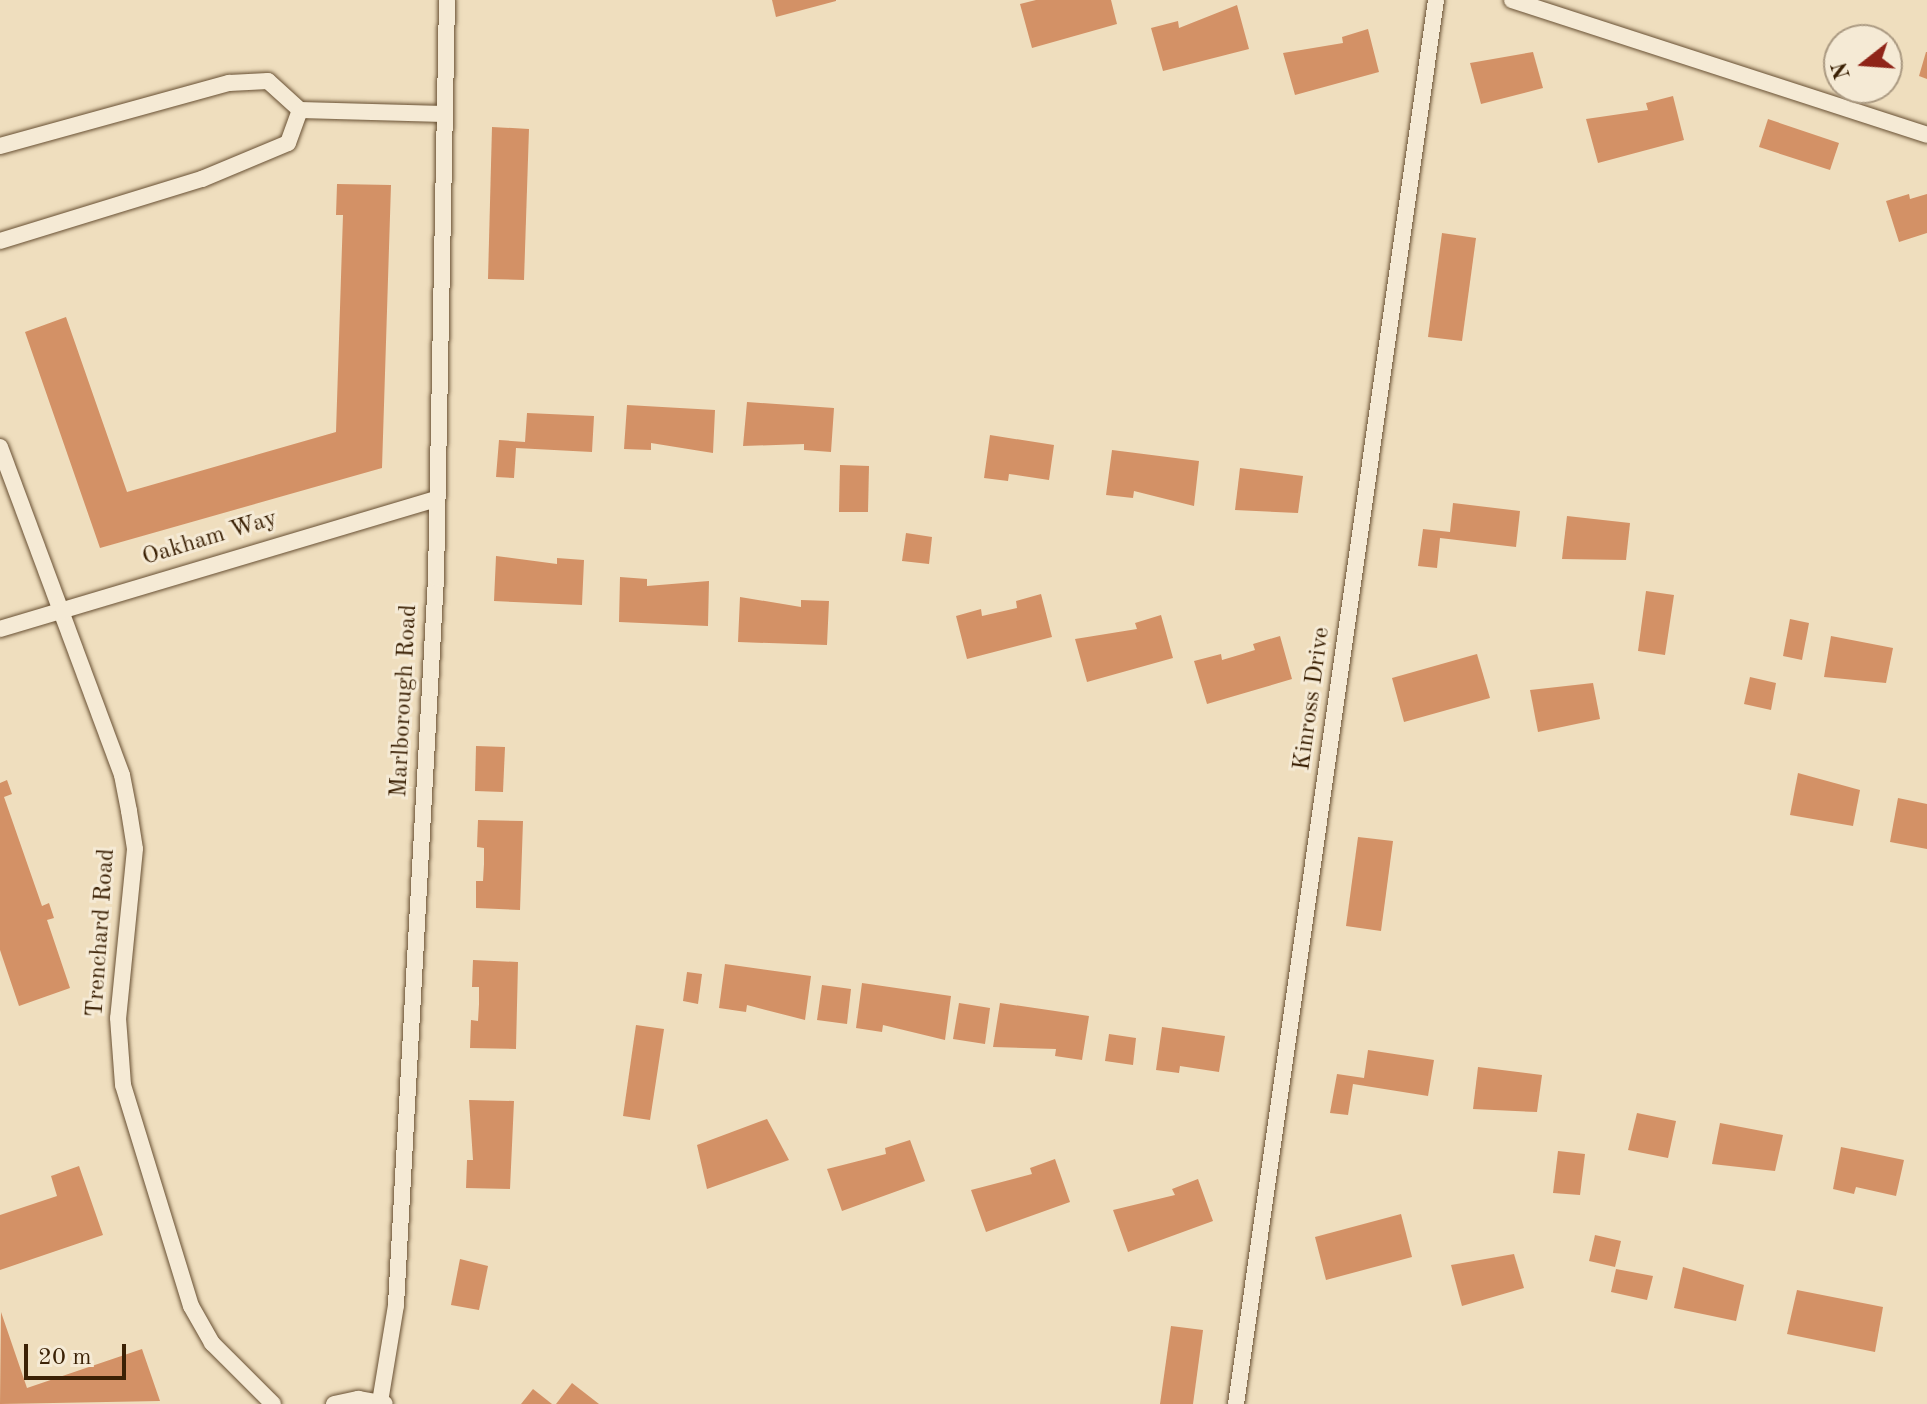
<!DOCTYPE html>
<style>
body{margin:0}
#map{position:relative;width:1927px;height:1404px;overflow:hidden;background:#efdebe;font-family:"Old Standard TT",serif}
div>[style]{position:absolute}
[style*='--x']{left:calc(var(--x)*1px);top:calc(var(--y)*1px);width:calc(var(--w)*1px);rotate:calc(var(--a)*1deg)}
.building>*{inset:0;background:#d39166}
.roads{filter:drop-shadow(0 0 2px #685033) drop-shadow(0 0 2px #685033)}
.lane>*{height:16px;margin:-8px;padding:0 8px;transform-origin:8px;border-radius:8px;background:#f5ead5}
span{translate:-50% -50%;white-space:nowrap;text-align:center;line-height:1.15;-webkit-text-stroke:6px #f5ead5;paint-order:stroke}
.street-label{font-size:24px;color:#3b2105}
.north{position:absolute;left:1823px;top:24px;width:80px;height:80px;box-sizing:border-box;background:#f5ead5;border:2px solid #ab9a82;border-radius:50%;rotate:253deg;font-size:22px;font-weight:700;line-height:32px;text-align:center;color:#3b2105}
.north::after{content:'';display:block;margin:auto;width:28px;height:36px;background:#8f2418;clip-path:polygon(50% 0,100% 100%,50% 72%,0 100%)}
.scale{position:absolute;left:24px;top:1344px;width:102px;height:36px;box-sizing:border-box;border:4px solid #3b2105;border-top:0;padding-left:10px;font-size:24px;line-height:28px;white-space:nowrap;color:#3b2105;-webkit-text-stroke:6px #f5ead5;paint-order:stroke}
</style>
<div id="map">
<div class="building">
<i style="clip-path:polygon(772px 0,836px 0,836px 1px,776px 17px)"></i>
<i style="clip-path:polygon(1036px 0,1111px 0,1117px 24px,1032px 48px,1020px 4px)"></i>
<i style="clip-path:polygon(1237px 5px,1249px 49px,1163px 71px,1151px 28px,1178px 21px,1179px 28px)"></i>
<i style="clip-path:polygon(1368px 29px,1379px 72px,1295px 95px,1283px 53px,1343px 43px,1342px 37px)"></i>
<i style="clip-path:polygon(1533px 52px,1543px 88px,1481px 104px,1470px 63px)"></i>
<i style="clip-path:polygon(1926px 52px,1927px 52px,1927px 79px,1919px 76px)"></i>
<i style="clip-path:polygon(1673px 96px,1684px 140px,1598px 163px,1586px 119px,1648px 110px,1646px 103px)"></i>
<i style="clip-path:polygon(1768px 119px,1839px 143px,1830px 170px,1759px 147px)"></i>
<i style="clip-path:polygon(492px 127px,529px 129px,524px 280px,488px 279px)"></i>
<i style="clip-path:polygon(337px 184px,391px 185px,382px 468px,100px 548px,25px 332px,66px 317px,127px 492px,336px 432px,343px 215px,336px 215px)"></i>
<i style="clip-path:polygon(1909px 194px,1910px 199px,1927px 194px,1927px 233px,1899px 242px,1886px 201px)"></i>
<i style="clip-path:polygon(1442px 233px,1476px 238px,1462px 341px,1428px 337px)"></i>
<i style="clip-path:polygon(747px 402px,834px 408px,831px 452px,804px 450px,804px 444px,743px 446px)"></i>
<i style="clip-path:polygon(627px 405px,715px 410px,713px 453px,651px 443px,651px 450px,624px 449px)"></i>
<i style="clip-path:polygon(527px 413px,594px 416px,592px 452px,516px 448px,514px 478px,496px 477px,499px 440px,525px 442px)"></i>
<i style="clip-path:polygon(990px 435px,1054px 445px,1049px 480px,1009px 474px,1008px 481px,984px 478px)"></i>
<i style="clip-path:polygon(1112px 450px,1199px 461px,1194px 506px,1134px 491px,1133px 498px,1106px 495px)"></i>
<i style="clip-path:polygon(840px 465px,869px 466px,868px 512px,839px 512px)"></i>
<i style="clip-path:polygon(1240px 468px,1303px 476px,1298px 513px,1235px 510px)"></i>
<i style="clip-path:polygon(1453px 503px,1520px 511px,1516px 547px,1440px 538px,1437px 568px,1418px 566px,1423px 529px,1450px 532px)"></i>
<i style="clip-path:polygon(1567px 516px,1630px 523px,1626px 560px,1562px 559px)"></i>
<i style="clip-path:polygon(906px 533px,932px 537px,929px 564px,902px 561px)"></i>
<i style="clip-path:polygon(496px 556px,557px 564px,557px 558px,584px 560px,582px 605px,494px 601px)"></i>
<i style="clip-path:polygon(620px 577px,647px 579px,647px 586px,709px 581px,708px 626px,619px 622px)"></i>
<i style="clip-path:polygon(1646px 591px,1674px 595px,1665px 655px,1638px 651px)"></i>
<i style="clip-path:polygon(1041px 594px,1052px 637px,967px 659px,956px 616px,981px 609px,982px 616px,1017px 608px,1016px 601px)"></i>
<i style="clip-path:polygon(740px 597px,801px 607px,801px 600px,829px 601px,827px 645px,738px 642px)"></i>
<i style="clip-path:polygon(1161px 615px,1173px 658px,1087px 682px,1075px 639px,1137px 629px,1135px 623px)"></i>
<i style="clip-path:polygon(1790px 619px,1809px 623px,1802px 660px,1783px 656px)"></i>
<i style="clip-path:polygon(1280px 636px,1292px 679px,1207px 704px,1194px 661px,1221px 654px,1222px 660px,1239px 655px,1255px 650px,1253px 644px)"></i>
<i style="clip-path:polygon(1831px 636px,1893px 648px,1886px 683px,1824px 677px)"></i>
<i style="clip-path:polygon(1477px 654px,1490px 698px,1404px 722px,1392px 678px)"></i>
<i style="clip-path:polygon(1750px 677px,1776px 683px,1771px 710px,1744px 704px)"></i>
<i style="clip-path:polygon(1593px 683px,1600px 719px,1538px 732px,1530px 690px)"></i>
<i style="clip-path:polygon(476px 746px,505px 747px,503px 792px,475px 791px)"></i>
<i style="clip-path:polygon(1798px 773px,1860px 790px,1853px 826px,1790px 815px)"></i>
<i style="clip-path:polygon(7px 780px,12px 794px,4px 797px,42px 906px,49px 903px,54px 918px,47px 920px,70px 988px,19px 1006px,0 950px,0 783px)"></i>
<i style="clip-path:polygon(1898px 798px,1927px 804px,1927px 849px,1890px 842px)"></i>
<i style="clip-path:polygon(478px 820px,523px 821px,520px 910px,476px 908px,476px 881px,483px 881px,484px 864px,484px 848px,477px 847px)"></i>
<i style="clip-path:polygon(1358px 837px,1393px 841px,1381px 931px,1346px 926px)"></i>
<i style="clip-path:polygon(473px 960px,518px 962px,516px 1049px,470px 1048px,471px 1020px,478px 1021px,479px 1004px,479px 987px,472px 987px)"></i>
<i style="clip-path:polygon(725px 964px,811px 976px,805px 1020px,747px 1005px,746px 1012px,719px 1008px)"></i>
<i style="clip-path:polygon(687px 972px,702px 974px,698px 1004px,683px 1001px)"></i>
<i style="clip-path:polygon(862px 983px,951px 996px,945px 1040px,883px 1025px,882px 1032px,856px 1028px)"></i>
<i style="clip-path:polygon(822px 985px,851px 989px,847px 1024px,817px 1020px)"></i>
<i style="clip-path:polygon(959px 1003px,990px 1008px,985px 1044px,953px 1039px)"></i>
<i style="clip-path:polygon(1000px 1003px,1089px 1016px,1082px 1060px,1055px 1056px,1056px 1049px,993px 1047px)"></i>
<i style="clip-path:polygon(636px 1025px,664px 1029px,650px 1120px,623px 1116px)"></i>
<i style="clip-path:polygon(1162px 1027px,1225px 1036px,1219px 1072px,1180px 1066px,1179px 1073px,1156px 1070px)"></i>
<i style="clip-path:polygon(1109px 1034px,1136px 1038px,1133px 1065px,1105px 1061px)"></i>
<i style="clip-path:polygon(1368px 1050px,1434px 1060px,1428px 1096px,1353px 1084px,1348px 1115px,1330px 1113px,1337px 1074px,1364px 1078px)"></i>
<i style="clip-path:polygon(1478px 1067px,1542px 1075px,1537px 1112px,1473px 1109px)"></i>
<i style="clip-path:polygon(469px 1100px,514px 1101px,510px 1189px,466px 1188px,467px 1160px,473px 1160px)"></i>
<i style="clip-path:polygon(1637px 1113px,1676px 1121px,1668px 1158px,1628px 1150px)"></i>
<i style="clip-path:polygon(767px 1119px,789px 1160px,707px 1189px,697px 1145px)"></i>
<i style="clip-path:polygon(1720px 1123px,1783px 1135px,1775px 1171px,1712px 1164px)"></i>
<i style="clip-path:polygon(910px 1140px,925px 1181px,842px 1211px,827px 1169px,886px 1154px,885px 1148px)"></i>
<i style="clip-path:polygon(1841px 1147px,1904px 1160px,1896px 1196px,1856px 1187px,1854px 1194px,1833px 1189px)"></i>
<i style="clip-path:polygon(1558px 1151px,1585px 1154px,1580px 1195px,1553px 1193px)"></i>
<i style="clip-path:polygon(1055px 1159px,1070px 1202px,986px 1232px,971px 1190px,1032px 1174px,1030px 1168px)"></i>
<i style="clip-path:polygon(79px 1166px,103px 1235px,0 1270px,0 1215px,57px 1196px,51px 1176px)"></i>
<i style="clip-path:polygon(1198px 1179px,1213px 1221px,1128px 1252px,1113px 1210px,1175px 1195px,1172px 1189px)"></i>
<i style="clip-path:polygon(1401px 1214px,1412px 1257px,1326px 1280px,1315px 1237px)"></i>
<i style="clip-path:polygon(1595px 1235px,1621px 1241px,1615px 1267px,1589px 1261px)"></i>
<i style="clip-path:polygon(1514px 1254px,1524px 1288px,1462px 1306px,1451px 1265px)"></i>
<i style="clip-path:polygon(460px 1259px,488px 1266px,479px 1310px,451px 1305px)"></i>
<i style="clip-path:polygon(1683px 1267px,1744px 1285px,1736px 1321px,1674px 1308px)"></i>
<i style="clip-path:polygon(1616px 1269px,1653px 1276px,1647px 1300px,1611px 1292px)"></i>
<i style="clip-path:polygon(1797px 1290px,1883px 1307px,1875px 1352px,1787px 1334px)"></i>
<i style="clip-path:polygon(1px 1312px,27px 1388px,142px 1349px,160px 1401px,0 1404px)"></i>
<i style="clip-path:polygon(1171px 1326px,1203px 1330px,1193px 1404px,1160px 1404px)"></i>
<i style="clip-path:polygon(572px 1383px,599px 1404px,556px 1404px)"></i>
<i style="clip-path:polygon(533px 1389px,552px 1404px,521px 1404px)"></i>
</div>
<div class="roads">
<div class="lane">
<i style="--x:1512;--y:0;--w:436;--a:18"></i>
<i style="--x:0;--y:146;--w:238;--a:-15.4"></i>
<i style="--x:229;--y:83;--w:39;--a:-3"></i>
<i style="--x:268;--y:81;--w:43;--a:42.2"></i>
<i style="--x:300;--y:110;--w:144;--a:1.6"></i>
<i style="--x:0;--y:241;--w:211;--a:-17.1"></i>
<i style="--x:202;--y:179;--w:93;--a:-22.7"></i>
<i style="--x:288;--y:143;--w:35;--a:-70"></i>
<i style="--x:0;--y:447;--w:350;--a:69.6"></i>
<i style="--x:122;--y:775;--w:37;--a:79"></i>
<i style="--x:129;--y:811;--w:38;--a:81"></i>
<i style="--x:135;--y:849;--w:170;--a:95.7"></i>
<i style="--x:118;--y:1018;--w:67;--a:85.7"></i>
<i style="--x:123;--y:1085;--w:231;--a:72.9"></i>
<i style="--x:191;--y:1306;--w:43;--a:60.4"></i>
<i style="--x:212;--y:1343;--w:86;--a:45"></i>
<i style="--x:0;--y:629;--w:454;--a:-16.6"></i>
<i style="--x:380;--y:1402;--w:98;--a:-80.6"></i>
<i style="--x:396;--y:1305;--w:728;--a:-86.85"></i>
<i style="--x:436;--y:578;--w:578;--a:-88.91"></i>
<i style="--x:334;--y:1404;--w:25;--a:-12"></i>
<i style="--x:358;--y:1399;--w:27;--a:10"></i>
<i style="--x:1236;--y:1404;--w:1418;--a:-81.89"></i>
</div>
</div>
<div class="street-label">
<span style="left:210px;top:539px;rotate:-17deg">Oakham Way</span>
<span style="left:1313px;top:699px;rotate:-82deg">Kinross Drive</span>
<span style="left:405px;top:701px;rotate:-87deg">Marlborough Road</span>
<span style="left:102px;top:933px;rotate:-86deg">Trenchard Road</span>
</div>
<div class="north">N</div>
<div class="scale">20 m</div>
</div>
